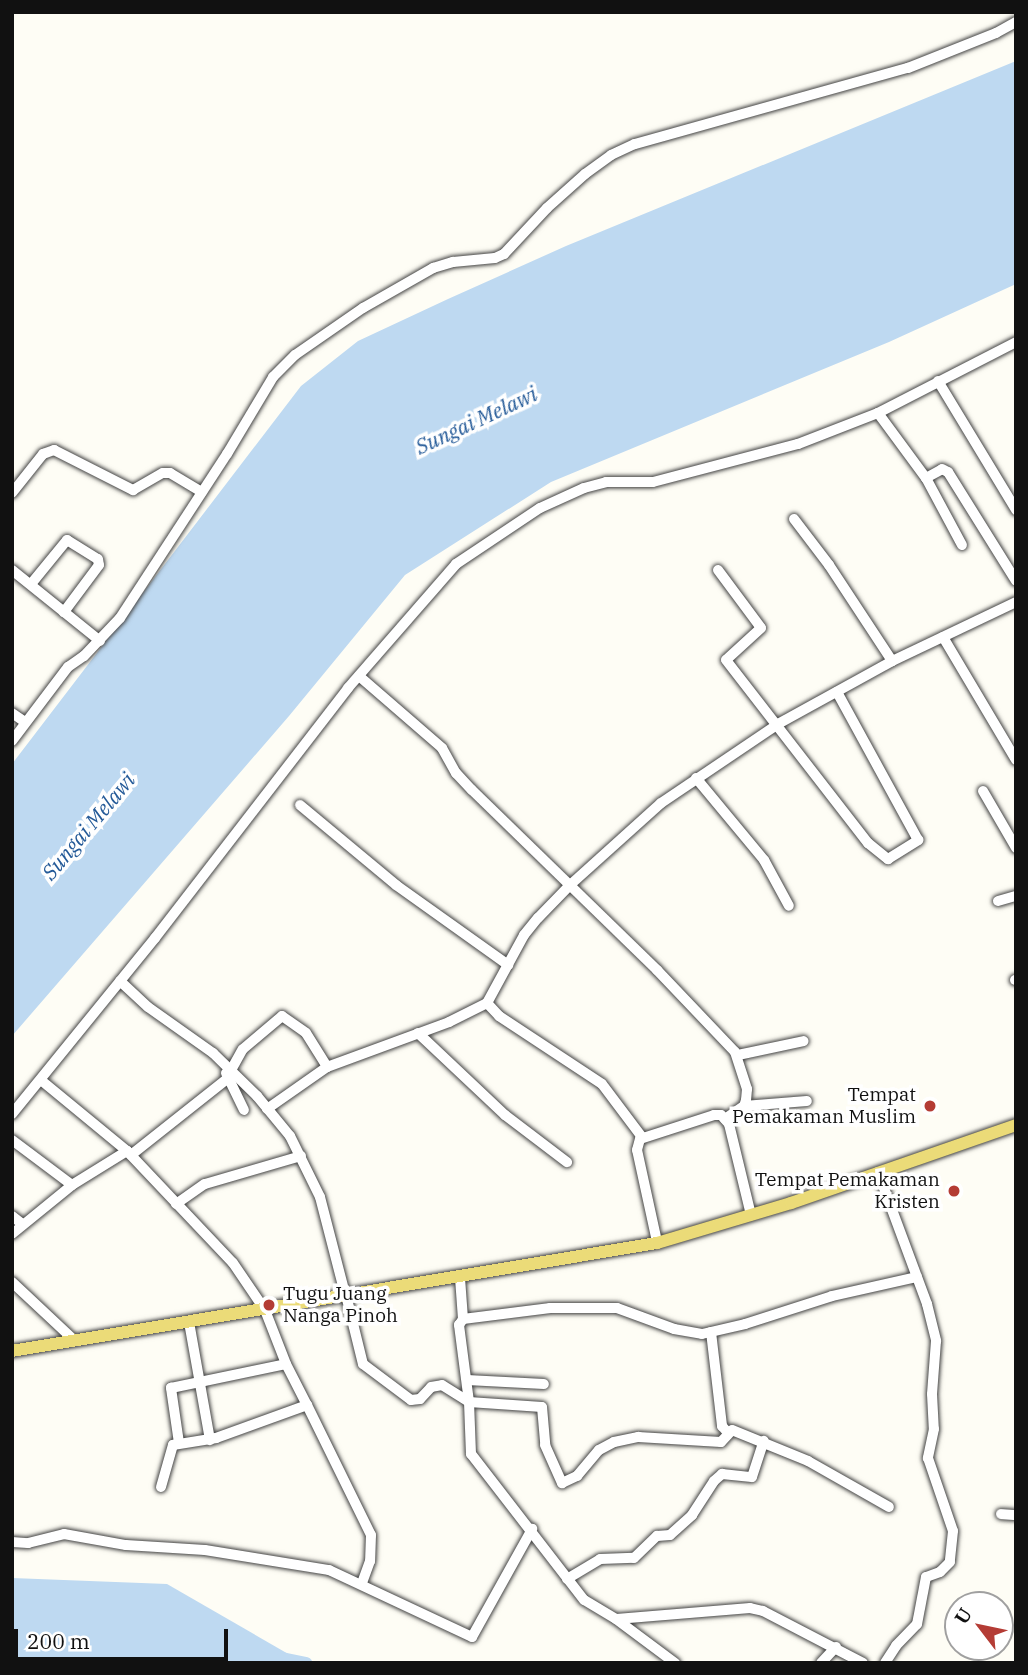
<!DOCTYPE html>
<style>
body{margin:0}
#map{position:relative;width:1028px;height:1675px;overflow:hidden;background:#fefdf5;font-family:"IBM Plex Serif",serif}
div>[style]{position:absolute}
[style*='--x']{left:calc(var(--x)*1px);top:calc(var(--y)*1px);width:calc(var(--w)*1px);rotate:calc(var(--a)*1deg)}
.water>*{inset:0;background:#bed9f1}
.river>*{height:12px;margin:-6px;padding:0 6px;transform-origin:6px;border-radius:6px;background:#bed9f1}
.roads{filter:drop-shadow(0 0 2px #444) drop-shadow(0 0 2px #444)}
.minor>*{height:10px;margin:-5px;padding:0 5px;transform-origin:5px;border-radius:5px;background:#fff}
.major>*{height:12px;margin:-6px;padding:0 6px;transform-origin:6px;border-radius:6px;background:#ebdb78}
.dots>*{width:19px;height:19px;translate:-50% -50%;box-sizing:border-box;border:4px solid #fff;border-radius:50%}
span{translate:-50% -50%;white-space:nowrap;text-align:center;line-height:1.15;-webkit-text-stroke:7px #fff;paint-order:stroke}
.poi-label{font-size:19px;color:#111}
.right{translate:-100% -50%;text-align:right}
.left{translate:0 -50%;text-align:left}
.water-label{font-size:21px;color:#245a98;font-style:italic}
.frame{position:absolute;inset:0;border:14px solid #111;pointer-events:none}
.north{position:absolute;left:944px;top:1591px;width:70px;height:70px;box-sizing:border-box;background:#fff;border:2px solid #a0a0a0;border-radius:50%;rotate:302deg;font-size:19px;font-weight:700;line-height:28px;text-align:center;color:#111}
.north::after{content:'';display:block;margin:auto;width:24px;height:32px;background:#b43c35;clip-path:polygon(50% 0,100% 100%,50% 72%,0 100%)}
.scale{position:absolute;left:14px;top:1629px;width:214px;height:32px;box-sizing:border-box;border:4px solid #111;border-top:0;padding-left:9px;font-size:21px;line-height:24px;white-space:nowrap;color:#111;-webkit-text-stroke:5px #fff;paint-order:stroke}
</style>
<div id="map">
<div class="water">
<i style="clip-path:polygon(1016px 61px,1016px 284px,889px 342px,551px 482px,405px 575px,289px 716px,12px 1036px,12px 764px,301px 386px,358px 341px,448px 299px,566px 246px)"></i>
<i style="clip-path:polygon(12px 1578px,167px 1584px,297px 1659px,290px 1663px,12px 1663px)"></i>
</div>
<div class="river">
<i style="--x:282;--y:1658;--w:25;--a:12"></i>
</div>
<div class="roads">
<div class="minor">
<i style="--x:938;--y:381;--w:151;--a:58.8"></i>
<i style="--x:878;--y:413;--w:81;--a:53.6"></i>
<i style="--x:926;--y:478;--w:76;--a:61.8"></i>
<i style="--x:926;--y:478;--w:18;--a:-29"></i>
<i style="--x:942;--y:469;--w:7;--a:27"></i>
<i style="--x:948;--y:472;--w:128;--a:58"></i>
<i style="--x:12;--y:493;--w:50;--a:-51.5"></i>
<i style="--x:43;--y:454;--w:12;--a:-20"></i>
<i style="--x:54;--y:450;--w:89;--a:26.9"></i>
<i style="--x:133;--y:490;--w:34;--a:-30"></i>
<i style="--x:163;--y:473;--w:7;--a:0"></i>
<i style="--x:170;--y:473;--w:37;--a:31"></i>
<i style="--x:794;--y:519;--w:58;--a:52.7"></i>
<i style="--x:829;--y:565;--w:115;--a:56.7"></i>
<i style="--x:12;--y:570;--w:113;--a:38.9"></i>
<i style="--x:718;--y:570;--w:72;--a:53.4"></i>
<i style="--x:761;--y:628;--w:47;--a:137.6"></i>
<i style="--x:726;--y:660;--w:232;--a:52.2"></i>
<i style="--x:868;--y:843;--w:26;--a:39"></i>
<i style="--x:888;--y:859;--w:36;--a:-32"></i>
<i style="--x:918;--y:840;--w:169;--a:-118.7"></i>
<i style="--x:31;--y:584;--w:57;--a:-50.7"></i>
<i style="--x:67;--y:540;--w:36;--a:32"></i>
<i style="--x:98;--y:559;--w:6;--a:81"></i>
<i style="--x:99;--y:565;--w:59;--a:126.7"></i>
<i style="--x:943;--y:637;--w:143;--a:59.3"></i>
<i style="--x:359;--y:676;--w:110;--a:40.9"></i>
<i style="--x:442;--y:748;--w:29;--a:61"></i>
<i style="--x:456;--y:773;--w:23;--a:47"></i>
<i style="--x:472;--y:790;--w:258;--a:44.2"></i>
<i style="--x:657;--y:970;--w:113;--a:46.4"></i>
<i style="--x:735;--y:1052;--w:39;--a:72"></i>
<i style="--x:747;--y:1089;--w:11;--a:95"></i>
<i style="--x:746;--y:1100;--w:6;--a:108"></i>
<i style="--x:744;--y:1106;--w:23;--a:146"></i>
<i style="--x:12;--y:713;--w:16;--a:35"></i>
<i style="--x:12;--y:741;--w:93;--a:-52.9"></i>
<i style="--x:68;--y:667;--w:19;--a:-35"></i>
<i style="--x:84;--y:656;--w:52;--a:-46.5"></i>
<i style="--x:120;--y:618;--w:196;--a:-56.9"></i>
<i style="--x:227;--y:454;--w:90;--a:-59.1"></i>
<i style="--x:273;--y:377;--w:31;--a:-45"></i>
<i style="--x:295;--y:355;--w:83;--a:-34.7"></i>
<i style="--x:363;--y:308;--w:81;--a:-29.7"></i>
<i style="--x:433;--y:268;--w:21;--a:-17"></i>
<i style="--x:453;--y:262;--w:42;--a:-5.4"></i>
<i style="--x:495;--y:258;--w:10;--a:-24"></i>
<i style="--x:504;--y:254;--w:63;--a:-46.9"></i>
<i style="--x:547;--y:208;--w:51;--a:-41.8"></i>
<i style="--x:585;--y:174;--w:32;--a:-36"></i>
<i style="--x:611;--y:155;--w:26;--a:-25"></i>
<i style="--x:635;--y:144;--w:283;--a:-15.6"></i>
<i style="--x:908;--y:68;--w:95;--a:-21.7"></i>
<i style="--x:996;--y:33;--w:23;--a:-29"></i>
<i style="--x:696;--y:778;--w:107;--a:50.3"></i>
<i style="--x:764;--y:860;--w:52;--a:61.5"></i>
<i style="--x:983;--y:791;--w:66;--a:59.9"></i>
<i style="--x:300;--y:805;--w:125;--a:39.8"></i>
<i style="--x:396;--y:885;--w:138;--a:35.5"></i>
<i style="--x:998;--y:901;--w:19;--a:-16"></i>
<i style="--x:1015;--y:980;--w:1;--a:0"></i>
<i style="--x:120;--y:981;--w:38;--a:43"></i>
<i style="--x:148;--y:1007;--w:80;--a:35.3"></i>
<i style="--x:213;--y:1053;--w:62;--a:44.3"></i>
<i style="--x:257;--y:1096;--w:52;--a:50.5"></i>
<i style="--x:290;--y:1136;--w:68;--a:63.8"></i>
<i style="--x:320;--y:1197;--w:96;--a:75.5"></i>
<i style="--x:487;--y:1003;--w:18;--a:47"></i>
<i style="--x:499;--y:1016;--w:123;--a:33.4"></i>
<i style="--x:602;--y:1084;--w:66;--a:53"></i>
<i style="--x:418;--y:1033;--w:120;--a:43.3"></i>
<i style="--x:505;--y:1115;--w:78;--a:37.2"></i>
<i style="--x:738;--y:1055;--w:67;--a:-12"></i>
<i style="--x:230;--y:1072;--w:26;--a:-61"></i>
<i style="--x:243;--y:1049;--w:51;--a:-40.2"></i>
<i style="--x:282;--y:1016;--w:29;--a:35"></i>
<i style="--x:306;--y:1033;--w:40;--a:58"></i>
<i style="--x:226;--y:1073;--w:41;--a:64.1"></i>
<i style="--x:42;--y:1081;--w:110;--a:39.5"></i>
<i style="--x:127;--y:1151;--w:154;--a:46.6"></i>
<i style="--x:233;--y:1263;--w:57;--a:55.8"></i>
<i style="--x:265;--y:1310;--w:58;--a:68.7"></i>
<i style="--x:286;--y:1364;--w:46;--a:62.9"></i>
<i style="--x:744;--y:1106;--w:63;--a:-4.5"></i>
<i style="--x:267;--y:1109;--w:73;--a:-35"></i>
<i style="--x:327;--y:1067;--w:130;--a:-20.2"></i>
<i style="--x:449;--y:1022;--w:42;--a:-26.6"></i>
<i style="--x:487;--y:1003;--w:77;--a:-61.4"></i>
<i style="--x:524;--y:935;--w:22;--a:-51"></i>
<i style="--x:538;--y:918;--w:46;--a:-45.9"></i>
<i style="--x:570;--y:885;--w:122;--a:-42"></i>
<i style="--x:661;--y:803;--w:141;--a:-34"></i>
<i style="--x:778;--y:724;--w:130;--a:-28.9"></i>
<i style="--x:892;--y:661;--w:137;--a:-25.4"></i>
<i style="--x:12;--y:1114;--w:227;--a:-50.9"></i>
<i style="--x:155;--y:938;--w:316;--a:-52.3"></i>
<i style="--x:348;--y:688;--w:164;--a:-48.9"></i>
<i style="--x:456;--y:564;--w:101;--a:-33.7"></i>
<i style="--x:540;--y:508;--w:48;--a:-24.4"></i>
<i style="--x:584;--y:488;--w:23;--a:-15"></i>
<i style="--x:606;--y:482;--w:47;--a:0"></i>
<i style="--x:653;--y:482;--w:150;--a:-14.7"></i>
<i style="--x:798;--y:444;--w:86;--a:-21.2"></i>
<i style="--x:878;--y:413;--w:155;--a:-27.2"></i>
<i style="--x:12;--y:1140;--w:75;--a:36.9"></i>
<i style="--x:131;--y:1155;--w:124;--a:-38.4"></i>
<i style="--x:878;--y:1172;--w:141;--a:69.6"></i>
<i style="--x:927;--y:1304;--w:38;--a:76"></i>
<i style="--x:936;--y:1341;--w:53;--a:94.3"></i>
<i style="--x:932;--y:1394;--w:35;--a:87"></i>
<i style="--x:934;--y:1429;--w:30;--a:102"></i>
<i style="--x:928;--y:1458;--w:77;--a:71.1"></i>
<i style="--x:953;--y:1531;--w:31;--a:96"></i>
<i style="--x:950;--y:1562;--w:14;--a:135"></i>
<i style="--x:940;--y:1572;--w:15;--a:160"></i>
<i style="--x:926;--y:1577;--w:48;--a:100.8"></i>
<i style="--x:917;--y:1624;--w:30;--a:134"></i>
<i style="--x:896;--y:1646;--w:20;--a:123"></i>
<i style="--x:176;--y:1204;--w:35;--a:-35"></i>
<i style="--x:205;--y:1184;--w:100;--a:-16.3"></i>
<i style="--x:12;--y:1216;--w:11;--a:38"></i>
<i style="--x:12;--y:1234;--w:77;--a:-39.2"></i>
<i style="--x:72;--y:1185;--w:65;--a:-31.7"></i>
<i style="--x:656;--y:1237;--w:89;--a:-102.3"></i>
<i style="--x:637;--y:1150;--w:11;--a:-75"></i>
<i style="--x:640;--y:1139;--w:78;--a:-18"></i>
<i style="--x:714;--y:1115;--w:7;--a:0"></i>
<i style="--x:721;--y:1115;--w:12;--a:48"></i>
<i style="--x:729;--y:1124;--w:94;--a:76.4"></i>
<i style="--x:460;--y:1278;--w:41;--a:85.8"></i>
<i style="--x:12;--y:1282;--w:85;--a:43.1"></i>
<i style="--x:346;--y:1295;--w:71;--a:76.2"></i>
<i style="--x:363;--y:1364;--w:60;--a:36.9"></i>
<i style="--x:411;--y:1400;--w:9;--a:-6"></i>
<i style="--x:420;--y:1399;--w:16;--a:-47"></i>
<i style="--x:431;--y:1387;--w:11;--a:-10"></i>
<i style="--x:442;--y:1385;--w:32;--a:32"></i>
<i style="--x:469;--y:1402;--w:73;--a:3.9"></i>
<i style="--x:542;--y:1407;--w:38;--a:85"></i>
<i style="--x:545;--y:1445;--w:42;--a:65.9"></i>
<i style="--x:562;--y:1483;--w:17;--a:-25"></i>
<i style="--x:577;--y:1476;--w:34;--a:-50"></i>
<i style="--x:599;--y:1450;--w:17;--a:-28"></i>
<i style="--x:614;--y:1442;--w:25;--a:-12"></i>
<i style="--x:638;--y:1437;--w:83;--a:3.4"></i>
<i style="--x:721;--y:1442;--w:16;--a:-47"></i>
<i style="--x:732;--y:1430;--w:82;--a:22.2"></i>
<i style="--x:808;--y:1461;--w:93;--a:29.6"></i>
<i style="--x:189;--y:1322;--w:120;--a:79.9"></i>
<i style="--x:711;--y:1332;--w:95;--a:83.3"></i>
<i style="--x:722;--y:1426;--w:9;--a:49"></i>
<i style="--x:467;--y:1380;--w:77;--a:3"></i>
<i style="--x:179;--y:1443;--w:56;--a:-98.3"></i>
<i style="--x:171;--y:1388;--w:117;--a:-11.8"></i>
<i style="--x:161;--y:1487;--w:44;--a:-74.1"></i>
<i style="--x:173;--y:1445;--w:44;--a:-9.2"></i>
<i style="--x:216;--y:1438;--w:97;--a:-19.9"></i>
<i style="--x:307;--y:1405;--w:145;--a:63.8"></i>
<i style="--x:371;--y:1535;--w:26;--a:92"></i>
<i style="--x:370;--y:1561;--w:23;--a:110"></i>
<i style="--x:1001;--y:1514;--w:15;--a:4"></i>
<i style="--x:12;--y:1542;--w:16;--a:4"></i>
<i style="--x:28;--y:1543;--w:37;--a:-14"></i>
<i style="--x:64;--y:1534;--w:63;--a:10.1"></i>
<i style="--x:126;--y:1545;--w:79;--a:3.6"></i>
<i style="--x:205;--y:1550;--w:126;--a:9.2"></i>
<i style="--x:329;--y:1570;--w:158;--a:25.1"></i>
<i style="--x:472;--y:1637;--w:124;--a:-60.9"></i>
<i style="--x:567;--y:1579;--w:39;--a:-31"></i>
<i style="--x:600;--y:1559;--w:34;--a:-2"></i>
<i style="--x:634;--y:1558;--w:32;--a:-44"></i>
<i style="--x:657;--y:1536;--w:13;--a:-4"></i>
<i style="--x:670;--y:1535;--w:30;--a:-42"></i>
<i style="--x:692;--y:1515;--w:40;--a:-57.1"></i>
<i style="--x:714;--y:1481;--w:11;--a:-41"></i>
<i style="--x:722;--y:1474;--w:30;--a:6"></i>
<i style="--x:752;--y:1477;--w:38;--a:-72"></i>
<i style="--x:616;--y:1619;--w:74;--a:36.7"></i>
<i style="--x:821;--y:1663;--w:22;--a:-47"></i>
<i style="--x:863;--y:1663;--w:113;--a:-152.5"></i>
<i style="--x:763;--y:1611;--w:13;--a:-167"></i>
<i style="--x:750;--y:1608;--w:134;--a:175.3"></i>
<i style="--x:616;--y:1619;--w:37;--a:-149"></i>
<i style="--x:584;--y:1600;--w:185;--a:-127.7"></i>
<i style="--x:471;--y:1454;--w:52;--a:-92.2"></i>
<i style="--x:469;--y:1402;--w:78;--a:-97.4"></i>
<i style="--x:459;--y:1325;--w:7;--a:-56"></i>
<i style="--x:463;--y:1319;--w:88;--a:-7.2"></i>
<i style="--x:550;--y:1308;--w:67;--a:0"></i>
<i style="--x:617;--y:1308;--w:61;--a:20.2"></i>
<i style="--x:674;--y:1329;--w:28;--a:10"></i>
<i style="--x:702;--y:1334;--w:44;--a:-13.1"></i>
<i style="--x:745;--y:1324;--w:91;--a:-17.8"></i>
<i style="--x:832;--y:1296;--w:87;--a:-12.6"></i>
</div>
<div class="major">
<i style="--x:12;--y:1351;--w:654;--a:-9.51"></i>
<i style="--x:657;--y:1243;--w:140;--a:-16.6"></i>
<i style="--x:791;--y:1203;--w:238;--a:-19.1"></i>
</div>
</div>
<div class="dots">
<i style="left:930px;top:1106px;background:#b43c35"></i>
<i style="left:954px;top:1191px;background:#b43c35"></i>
<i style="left:269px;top:1305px;background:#b43c35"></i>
</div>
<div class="poi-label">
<span class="right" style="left:916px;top:1106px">Tempat<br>Pemakaman Muslim</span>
<span class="right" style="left:940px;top:1191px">Tempat Pemakaman<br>Kristen</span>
<span class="left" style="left:283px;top:1305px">Tugu Juang<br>Nanga Pinoh</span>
</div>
<div class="water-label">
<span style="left:476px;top:420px;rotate:-25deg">Sungai Melawi</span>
<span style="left:88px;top:826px;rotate:-50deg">Sungai Melawi</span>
</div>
<div class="frame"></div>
<div class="north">U</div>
<div class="scale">200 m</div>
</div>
